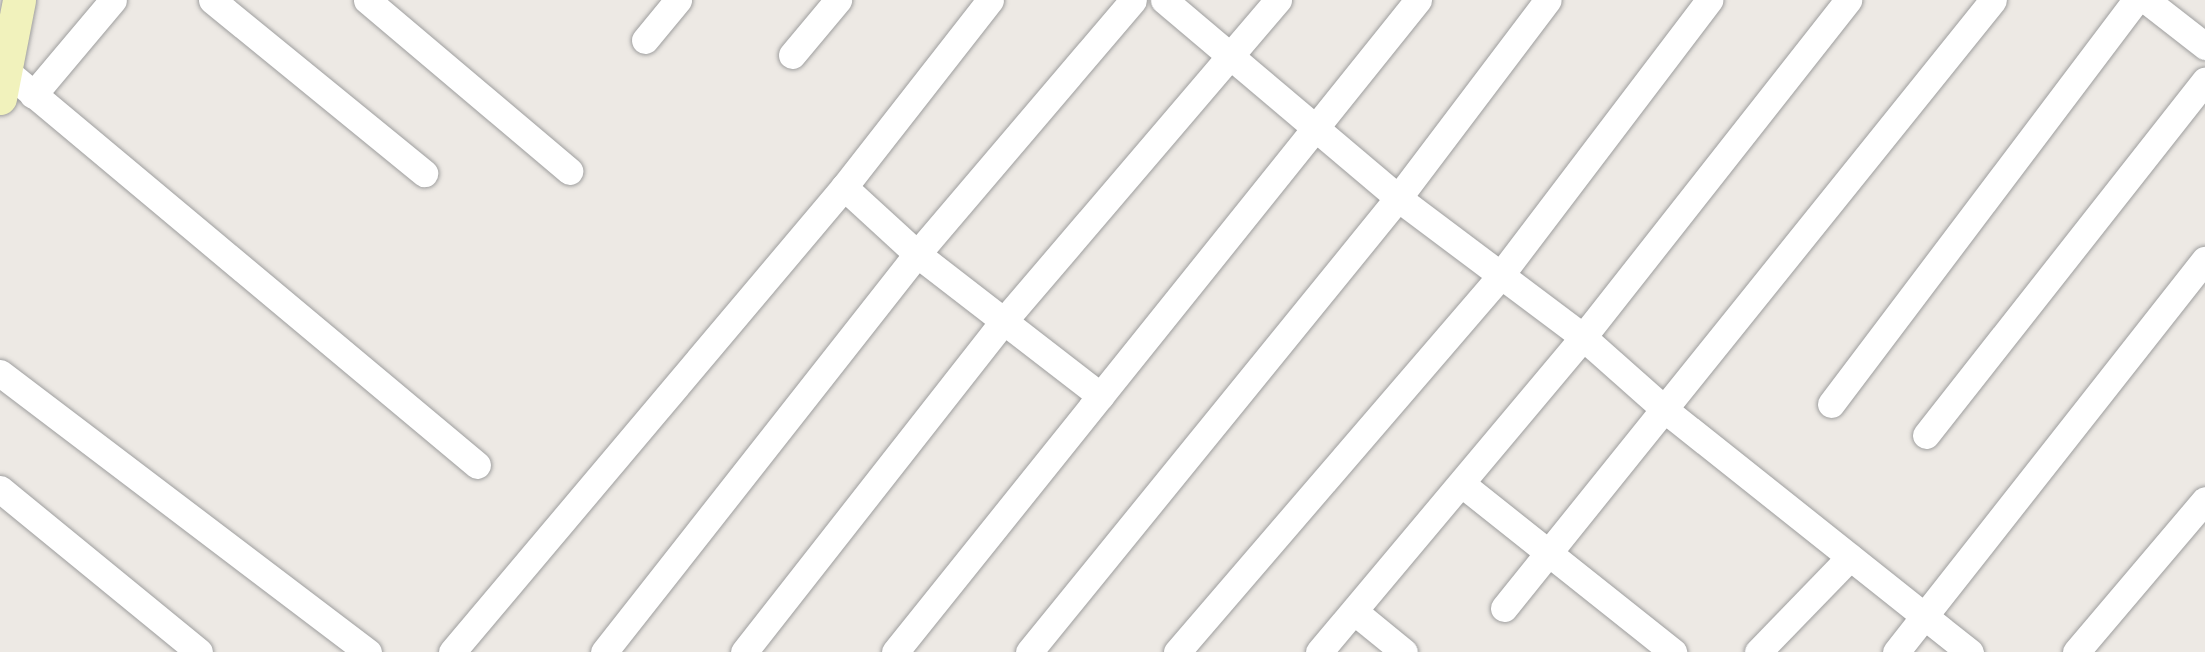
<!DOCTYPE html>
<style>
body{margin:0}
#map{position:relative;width:2205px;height:652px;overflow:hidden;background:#ede9e4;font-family:Karla,sans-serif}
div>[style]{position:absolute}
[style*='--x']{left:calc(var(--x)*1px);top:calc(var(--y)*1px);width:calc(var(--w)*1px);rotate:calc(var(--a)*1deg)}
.roads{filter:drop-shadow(0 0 2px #9e9e9e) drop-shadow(0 0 2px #9e9e9e)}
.street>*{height:27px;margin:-13.5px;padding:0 13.5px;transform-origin:13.5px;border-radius:13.5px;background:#fff}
.secondary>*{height:33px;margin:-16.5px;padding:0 16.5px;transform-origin:16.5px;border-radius:16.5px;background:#f1f2bc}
span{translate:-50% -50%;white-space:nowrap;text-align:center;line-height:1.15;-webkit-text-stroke:4.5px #fff;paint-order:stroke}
</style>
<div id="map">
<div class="roads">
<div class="street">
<i style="--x:212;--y:0;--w:274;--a:39.2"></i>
<i style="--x:367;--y:0;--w:265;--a:40.2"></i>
<i style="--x:1164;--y:0;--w:307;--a:40.2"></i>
<i style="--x:1398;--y:198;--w:231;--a:36.9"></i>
<i style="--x:1583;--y:337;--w:108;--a:41.6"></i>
<i style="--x:1664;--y:409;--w:391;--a:38.5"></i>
<i style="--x:2146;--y:0;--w:75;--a:37.9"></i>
<i style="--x:645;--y:40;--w:52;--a:-50.5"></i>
<i style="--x:792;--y:55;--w:72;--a:-50.1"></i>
<i style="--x:6;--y:71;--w:614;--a:39.91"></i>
<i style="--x:33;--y:95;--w:124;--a:-49.9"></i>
<i style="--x:844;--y:187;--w:99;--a:42.5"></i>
<i style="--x:917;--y:254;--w:232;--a:37.7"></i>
<i style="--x:0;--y:373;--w:462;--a:37.2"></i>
<i style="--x:1831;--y:404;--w:506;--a:-52.95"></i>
<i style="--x:1926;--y:435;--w:451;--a:-51.8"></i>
<i style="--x:1462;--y:484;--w:270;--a:38.5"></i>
<i style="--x:0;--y:489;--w:257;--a:39.3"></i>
<i style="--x:1504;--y:608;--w:780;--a:-51.19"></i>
<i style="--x:1355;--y:612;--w:63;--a:39.2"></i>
<i style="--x:452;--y:652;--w:608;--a:-49.87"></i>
<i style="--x:844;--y:187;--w:237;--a:-52"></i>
<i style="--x:604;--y:652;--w:506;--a:-51.82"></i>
<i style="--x:917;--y:254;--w:333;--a:-49.6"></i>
<i style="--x:744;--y:652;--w:418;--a:-51.9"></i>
<i style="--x:1002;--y:323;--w:425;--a:-49.5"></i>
<i style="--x:895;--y:652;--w:836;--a:-51.27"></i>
<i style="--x:1029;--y:652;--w:585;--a:-50.9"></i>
<i style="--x:1398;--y:198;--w:248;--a:-52.9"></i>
<i style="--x:1177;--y:652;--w:494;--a:-49.3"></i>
<i style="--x:1499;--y:277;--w:348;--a:-52.8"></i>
<i style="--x:1319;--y:652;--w:411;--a:-50"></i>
<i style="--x:1583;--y:337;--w:429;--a:-51.8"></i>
<i style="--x:1758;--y:652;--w:132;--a:-45.9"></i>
<i style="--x:1896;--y:652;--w:499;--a:-51.8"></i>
<i style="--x:2076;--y:652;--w:199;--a:-49.7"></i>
</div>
<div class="secondary">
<i style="--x:0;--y:98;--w:100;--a:-79"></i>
</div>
</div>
</div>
